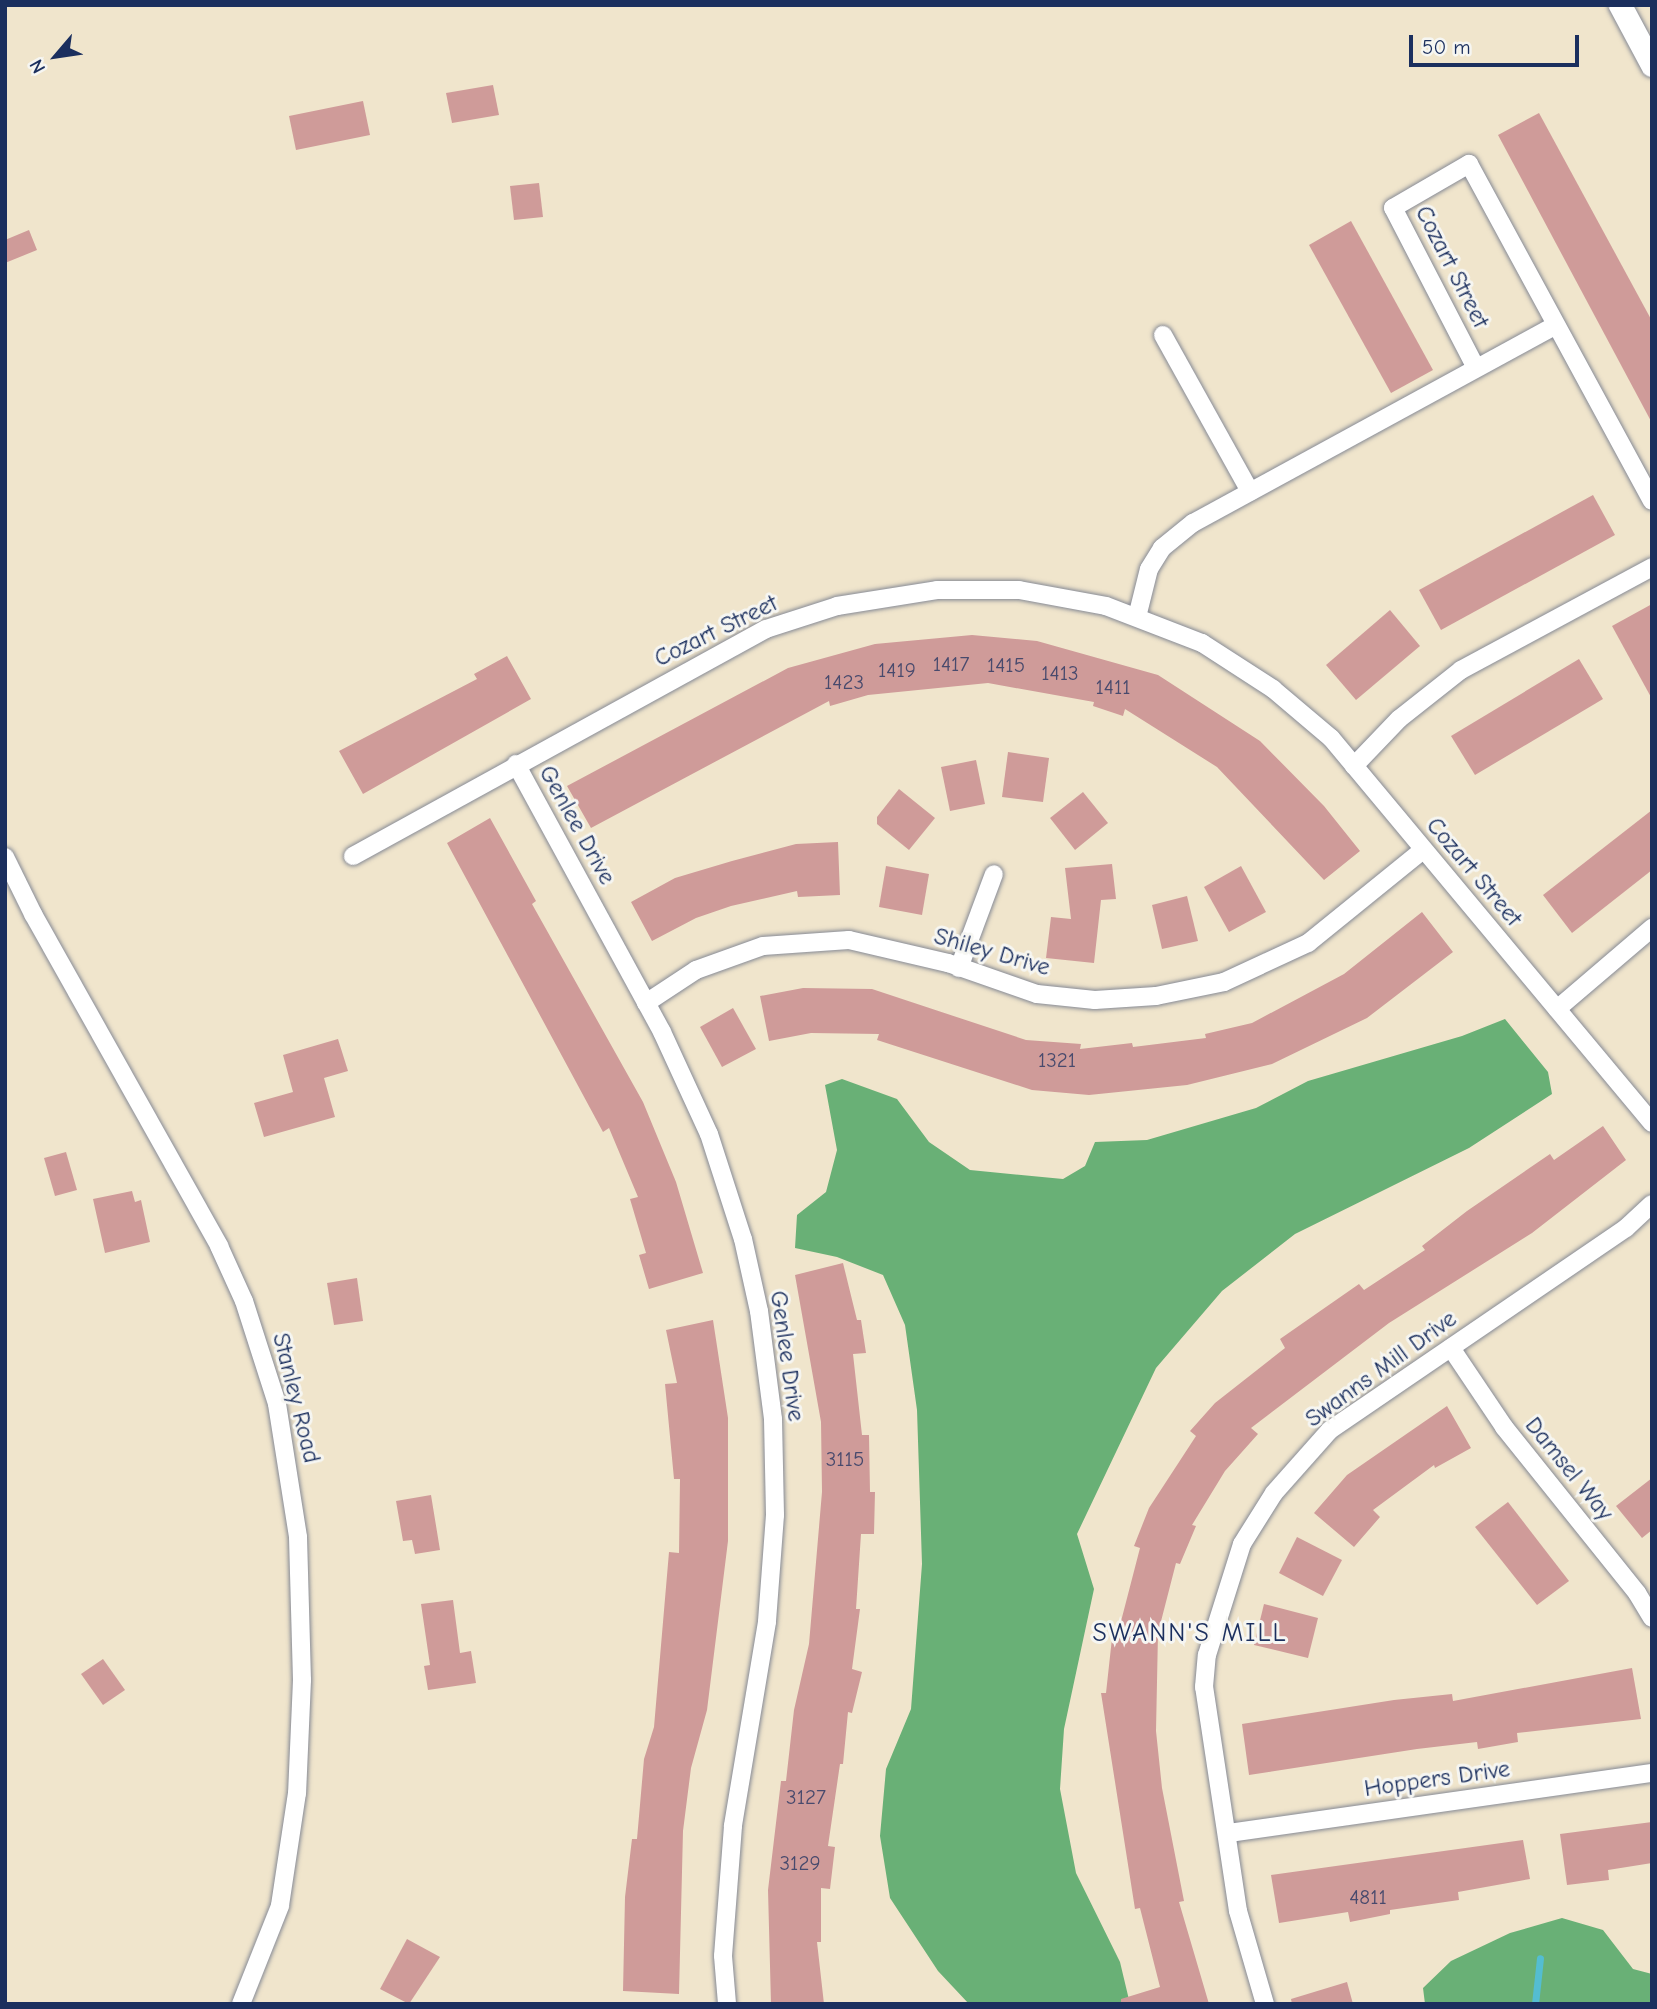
<!DOCTYPE html>
<style>
body{margin:0}
#map{position:relative;width:1657px;height:2009px;overflow:hidden;background:#f0e5cc;font-family:"Comic Neue",sans-serif}
div>[style]{position:absolute}
[style*='--x']{left:calc(var(--x)*1px);top:calc(var(--y)*1px);width:calc(var(--w)*1px);rotate:calc(var(--a)*1deg)}
.forest>*{inset:0;background:#69b076}
.stream>*{height:7px;margin:-3.5px;padding:0 3.5px;transform-origin:3.5px;border-radius:3.5px;background:#54bdd1}
.building>*{inset:0;background:#cf9b99}
.roads{filter:drop-shadow(0 0 2px #868a95) drop-shadow(0 0 2px #868a95)}
.minor>*{height:18px;margin:-9px;padding:0 9px;transform-origin:9px;border-radius:9px;background:#fff}
.tertiary>*{height:23px;margin:-11.5px;padding:0 11.5px;transform-origin:11.5px;border-radius:11.5px;background:#fff}
span{translate:-50% -50%;white-space:nowrap;text-align:center;line-height:1.15;-webkit-text-stroke:6px #f6f6f2;paint-order:stroke}
.number-label{font-size:21px;color:#484a6d}
.number-label span{-webkit-text-stroke-width:0}
.street-label{font-size:24px;color:#1b2f5e}
.neighbourhood-label{font-size:26px;color:#1b2f5e;letter-spacing:2px}
.frame{position:absolute;inset:0;border:7px solid #1b2f5e;pointer-events:none}
.north{position:absolute;left:21px;top:21px;width:70px;height:70px;-webkit-text-stroke:5px #f6f6f2;paint-order:stroke;rotate:241deg;font-size:19px;font-weight:700;line-height:28px;text-align:center;color:#1b2f5e}
.north::after{content:'';display:block;margin:auto;width:24px;height:32px;background:#1b2f5e;clip-path:polygon(50% 0,100% 100%,50% 72%,0 100%)}
.scale{position:absolute;left:1409px;top:35px;width:170px;height:32px;box-sizing:border-box;border:4px solid #1b2f5e;border-top:0;padding-left:9px;font-size:21px;line-height:24px;white-space:nowrap;color:#1b2f5e;-webkit-text-stroke:5px #f6f6f2;paint-order:stroke}
</style>
<div id="map">
<div class="forest">
<i style="clip-path:polygon(1505px 1019px,1548px 1072px,1552px 1094px,1469px 1148px,1295px 1234px,1222px 1291px,1156px 1368px,1077px 1534px,1094px 1589px,1064px 1729px,1060px 1789px,1076px 1873px,1120px 1962px,1130px 2004px,969px 2004px,938px 1971px,890px 1898px,880px 1836px,886px 1769px,911px 1709px,922px 1564px,917px 1410px,905px 1325px,883px 1275px,837px 1257px,795px 1248px,797px 1215px,826px 1192px,837px 1150px,825px 1085px,842px 1079px,897px 1099px,929px 1142px,970px 1170px,1063px 1179px,1085px 1166px,1095px 1142px,1147px 1140px,1256px 1108px,1308px 1081px,1462px 1036px)"></i>
<i style="clip-path:polygon(1562px 1918px,1603px 1930px,1633px 1969px,1652px 1974px,1652px 2004px,1425px 2004px,1423px 1988px,1451px 1961px,1510px 1933px)"></i>
</div>
<div class="stream">
<i style="--x:1535;--y:2004;--w:46;--a:-83.8"></i>
</div>
<div class="building">
<i style="clip-path:polygon(493px 85px,499px 115px,452px 123px,446px 93px)"></i>
<i style="clip-path:polygon(363px 101px,370px 135px,296px 150px,289px 116px)"></i>
<i style="clip-path:polygon(1539px 113px,1652px 321px,1652px 423px,1498px 135px)"></i>
<i style="clip-path:polygon(539px 183px,543px 217px,514px 220px,510px 186px)"></i>
<i style="clip-path:polygon(1351px 221px,1433px 370px,1391px 393px,1309px 245px)"></i>
<i style="clip-path:polygon(29px 230px,37px 250px,5px 263px,5px 240px)"></i>
<i style="clip-path:polygon(1593px 495px,1615px 535px,1441px 630px,1419px 590px)"></i>
<i style="clip-path:polygon(1652px 604px,1652px 699px,1612px 626px)"></i>
<i style="clip-path:polygon(1390px 610px,1420px 646px,1356px 700px,1326px 665px)"></i>
<i style="clip-path:polygon(972px 635px,1037px 641px,1158px 675px,1260px 741px,1324px 806px,1360px 851px,1324px 880px,1217px 767px,1125px 709px,1123px 716px,1093px 706px,1094px 702px,988px 683px,868px 695px,830px 706px,829px 701px,591px 828px,567px 786px,788px 668px,875px 644px)"></i>
<i style="clip-path:polygon(507px 656px,531px 699px,363px 794px,339px 751px,477px 679px,474px 674px)"></i>
<i style="clip-path:polygon(1579px 659px,1603px 699px,1475px 775px,1451px 736px)"></i>
<i style="clip-path:polygon(1008px 752px,1049px 758px,1043px 802px,1002px 797px)"></i>
<i style="clip-path:polygon(976px 760px,985px 804px,950px 811px,941px 767px)"></i>
<i style="clip-path:polygon(899px 789px,935px 818px,909px 850px,877px 824px,877px 817px)"></i>
<i style="clip-path:polygon(1083px 792px,1108px 823px,1075px 850px,1050px 818px)"></i>
<i style="clip-path:polygon(1652px 810px,1652px 870px,1572px 933px,1543px 895px)"></i>
<i style="clip-path:polygon(490px 818px,536px 901px,532px 904px,643px 1102px,676px 1182px,703px 1273px,649px 1289px,639px 1255px,646px 1253px,630px 1199px,638px 1197px,609px 1128px,603px 1132px,447px 843px)"></i>
<i style="clip-path:polygon(838px 842px,840px 895px,798px 897px,797px 891px,731px 906px,696px 918px,652px 941px,631px 902px,675px 878px,732px 861px,796px 844px)"></i>
<i style="clip-path:polygon(1112px 864px,1116px 899px,1101px 900px,1094px 963px,1046px 958px,1051px 917px,1071px 919px,1065px 868px)"></i>
<i style="clip-path:polygon(886px 866px,929px 874px,922px 915px,879px 907px)"></i>
<i style="clip-path:polygon(1241px 866px,1266px 912px,1229px 932px,1204px 887px)"></i>
<i style="clip-path:polygon(1187px 896px,1198px 941px,1162px 949px,1152px 905px)"></i>
<i style="clip-path:polygon(1422px 912px,1453px 952px,1367px 1018px,1272px 1064px,1187px 1085px,1089px 1095px,1032px 1090px,877px 1040px,879px 1034px,811px 1033px,769px 1041px,760px 996px,803px 988px,872px 989px,1026px 1040px,1081px 1044px,1080px 1049px,1132px 1043px,1133px 1047px,1206px 1038px,1205px 1034px,1252px 1023px,1344px 974px)"></i>
<i style="clip-path:polygon(733px 1008px,756px 1049px,722px 1067px,700px 1027px)"></i>
<i style="clip-path:polygon(338px 1039px,348px 1071px,324px 1078px,335px 1117px,264px 1137px,254px 1103px,293px 1092px,283px 1055px)"></i>
<i style="clip-path:polygon(1603px 1126px,1626px 1160px,1532px 1233px,1389px 1323px,1251px 1428px,1258px 1434px,1225px 1471px,1192px 1525px,1196px 1526px,1180px 1564px,1176px 1563px,1158px 1633px,1156px 1731px,1162px 1788px,1184px 1901px,1179px 1902px,1209px 2004px,1121px 2004px,1121px 1999px,1160px 1987px,1140px 1908px,1135px 1909px,1101px 1693px,1106px 1693px,1113px 1629px,1119px 1629px,1140px 1548px,1134px 1546px,1149px 1508px,1196px 1436px,1190px 1431px,1215px 1403px,1285px 1348px,1280px 1339px,1359px 1284px,1364px 1290px,1425px 1250px,1422px 1246px,1467px 1211px,1550px 1154px,1554px 1160px)"></i>
<i style="clip-path:polygon(66px 1152px,77px 1190px,55px 1196px,44px 1158px)"></i>
<i style="clip-path:polygon(132px 1191px,135px 1202px,141px 1200px,150px 1242px,105px 1253px,93px 1199px)"></i>
<i style="clip-path:polygon(843px 1263px,857px 1320px,861px 1320px,866px 1353px,853px 1354px,862px 1435px,869px 1435px,870px 1492px,875px 1492px,874px 1534px,861px 1534px,856px 1609px,860px 1609px,852px 1669px,862px 1672px,852px 1713px,848px 1712px,843px 1764px,840px 1764px,828px 1846px,835px 1847px,830px 1889px,821px 1888px,821px 1942px,817px 1942px,824px 2004px,771px 2004px,768px 1890px,781px 1781px,786px 1781px,794px 1710px,809px 1644px,822px 1492px,821px 1422px,795px 1275px)"></i>
<i style="clip-path:polygon(357px 1278px,363px 1321px,334px 1325px,327px 1283px)"></i>
<i style="clip-path:polygon(713px 1320px,728px 1418px,728px 1541px,707px 1710px,691px 1768px,683px 1831px,679px 1994px,623px 1991px,625px 1897px,632px 1839px,637px 1839px,644px 1759px,654px 1727px,669px 1552px,679px 1553px,680px 1479px,674px 1479px,665px 1384px,677px 1383px,666px 1330px)"></i>
<i style="clip-path:polygon(1447px 1406px,1471px 1448px,1435px 1468px,1434px 1465px,1373px 1510px,1380px 1517px,1354px 1547px,1314px 1513px,1347px 1475px)"></i>
<i style="clip-path:polygon(1652px 1478px,1652px 1530px,1642px 1538px,1616px 1506px)"></i>
<i style="clip-path:polygon(431px 1495px,440px 1550px,415px 1554px,412px 1540px,403px 1541px,396px 1501px)"></i>
<i style="clip-path:polygon(1508px 1502px,1569px 1581px,1537px 1605px,1475px 1527px)"></i>
<i style="clip-path:polygon(1297px 1537px,1342px 1560px,1323px 1596px,1279px 1573px)"></i>
<i style="clip-path:polygon(453px 1600px,460px 1653px,471px 1651px,476px 1683px,428px 1690px,424px 1666px,430px 1665px,421px 1604px)"></i>
<i style="clip-path:polygon(1264px 1604px,1318px 1618px,1308px 1658px,1254px 1645px)"></i>
<i style="clip-path:polygon(103px 1659px,125px 1690px,103px 1705px,81px 1674px)"></i>
<i style="clip-path:polygon(1632px 1668px,1641px 1719px,1517px 1733px,1518px 1742px,1478px 1749px,1477px 1742px,1417px 1749px,1249px 1775px,1242px 1724px,1394px 1700px,1452px 1694px,1453px 1701px)"></i>
<i style="clip-path:polygon(1652px 1822px,1652px 1863px,1608px 1870px,1609px 1880px,1567px 1885px,1560px 1834px)"></i>
<i style="clip-path:polygon(1523px 1840px,1530px 1879px,1458px 1892px,1459px 1900px,1390px 1910px,1390px 1914px,1350px 1922px,1348px 1912px,1279px 1923px,1271px 1875px)"></i>
<i style="clip-path:polygon(407px 1939px,440px 1957px,409px 2004px,380px 1989px)"></i>
<i style="clip-path:polygon(1347px 1982px,1353px 2004px,1292px 2004px,1291px 1999px)"></i>
</div>
<div class="roads">
<div class="minor">
<i style="--x:1163;--y:335;--w:179;--a:60.9"></i>
<i style="--x:1475;--y:366;--w:178;--a:-117.4"></i>
<i style="--x:1393;--y:208;--w:88;--a:-30.1"></i>
<i style="--x:1469;--y:164;--w:383;--a:61.5"></i>
<i style="--x:1137;--y:617;--w:49;--a:-76"></i>
<i style="--x:1149;--y:569;--w:25;--a:-58"></i>
<i style="--x:1162;--y:548;--w:40;--a:-39"></i>
<i style="--x:1193;--y:523;--w:413;--a:-28.6"></i>
<i style="--x:516;--y:764;--w:305;--a:61.4"></i>
<i style="--x:662;--y:1032;--w:112;--a:65.3"></i>
<i style="--x:709;--y:1134;--w:110;--a:72.1"></i>
<i style="--x:743;--y:1239;--w:74;--a:77.5"></i>
<i style="--x:759;--y:1311;--w:109;--a:82.6"></i>
<i style="--x:773;--y:1419;--w:96;--a:88.8"></i>
<i style="--x:775;--y:1515;--w:107;--a:94.3"></i>
<i style="--x:767;--y:1622;--w:207;--a:99.5"></i>
<i style="--x:733;--y:1826;--w:130;--a:94.4"></i>
<i style="--x:723;--y:1956;--w:48;--a:85.2"></i>
<i style="--x:1354;--y:766;--w:65;--a:-46.2"></i>
<i style="--x:1399;--y:719;--w:79;--a:-38.3"></i>
<i style="--x:1461;--y:670;--w:217;--a:-28.3"></i>
<i style="--x:353;--y:856;--w:471;--a:-28.8"></i>
<i style="--x:766;--y:629;--w:75;--a:-17.9"></i>
<i style="--x:837;--y:606;--w:101;--a:-9.1"></i>
<i style="--x:937;--y:590;--w:82;--a:0"></i>
<i style="--x:1019;--y:590;--w:88;--a:10.4"></i>
<i style="--x:1106;--y:606;--w:103;--a:21.1"></i>
<i style="--x:1202;--y:643;--w:85;--a:32.9"></i>
<i style="--x:1273;--y:689;--w:76;--a:40.2"></i>
<i style="--x:1331;--y:738;--w:501;--a:50.18"></i>
<i style="--x:5;--y:857;--w:64;--a:63.8"></i>
<i style="--x:33;--y:914;--w:381;--a:60.7"></i>
<i style="--x:219;--y:1246;--w:60;--a:65.6"></i>
<i style="--x:244;--y:1301;--w:108;--a:72.2"></i>
<i style="--x:277;--y:1404;--w:135;--a:81"></i>
<i style="--x:298;--y:1537;--w:143;--a:88.4"></i>
<i style="--x:302;--y:1680;--w:113;--a:92.5"></i>
<i style="--x:297;--y:1793;--w:114;--a:98.6"></i>
<i style="--x:280;--y:1906;--w:105;--a:111.7"></i>
<i style="--x:959;--y:968;--w:100;--a:-69.6"></i>
<i style="--x:646;--y:1003;--w:60;--a:-33.4"></i>
<i style="--x:696;--y:970;--w:71;--a:-19.7"></i>
<i style="--x:763;--y:946;--w:86;--a:-4"></i>
<i style="--x:849;--y:940;--w:102;--a:13.1"></i>
<i style="--x:948;--y:963;--w:94;--a:19.2"></i>
<i style="--x:1037;--y:994;--w:58;--a:5.9"></i>
<i style="--x:1095;--y:1000;--w:61;--a:-3.8"></i>
<i style="--x:1156;--y:996;--w:69;--a:-11.6"></i>
<i style="--x:1224;--y:982;--w:93;--a:-24.9"></i>
<i style="--x:1308;--y:943;--w:148;--a:-39"></i>
<i style="--x:1557;--y:1009;--w:125;--a:-40.5"></i>
<i style="--x:1451;--y:1348;--w:95;--a:56.1"></i>
<i style="--x:1504;--y:1427;--w:213;--a:51.3"></i>
<i style="--x:1637;--y:1593;--w:29;--a:59"></i>
<i style="--x:1229;--y:1833;--w:427;--a:-8.1"></i>
<i style="--x:1265;--y:2004;--w:97;--a:-106.2"></i>
<i style="--x:1238;--y:1911;--w:227;--a:-98.6"></i>
<i style="--x:1204;--y:1687;--w:32;--a:-85"></i>
<i style="--x:1207;--y:1655;--w:116;--a:-72.5"></i>
<i style="--x:1242;--y:1544;--w:60;--a:-57.9"></i>
<i style="--x:1274;--y:1493;--w:84;--a:-48.4"></i>
<i style="--x:1330;--y:1430;--w:358;--a:-34.3"></i>
<i style="--x:1626;--y:1228;--w:35;--a:-43"></i>
</div>
<div class="tertiary">
<i style="--x:1620;--y:5;--w:68;--a:61.9"></i>
</div>
</div>
<div class="number-label">
<span style="left:951px;top:664px">1417</span>
<span style="left:1006px;top:665px">1415</span>
<span style="left:897px;top:670px">1419</span>
<span style="left:1060px;top:673px">1413</span>
<span style="left:844px;top:682px">1423</span>
<span style="left:1113px;top:687px">1411</span>
<span style="left:1057px;top:1060px">1321</span>
<span style="left:845px;top:1459px">3115</span>
<span style="left:806px;top:1797px">3127</span>
<span style="left:800px;top:1863px">3129</span>
<span style="left:1368px;top:1897px">4811</span>
</div>
<div class="street-label">
<span style="left:1452px;top:267px;rotate:63deg">Cozart Street</span>
<span style="left:716px;top:631px;rotate:-26deg">Cozart Street</span>
<span style="left:577px;top:825px;rotate:61deg">Genlee Drive</span>
<span style="left:1474px;top:872px;rotate:50deg">Cozart Street</span>
<span style="left:992px;top:952px;rotate:16deg">Shiley Drive</span>
<span style="left:787px;top:1356px;rotate:82deg">Genlee Drive</span>
<span style="left:1381px;top:1369px;rotate:-36deg">Swanns Mill Drive</span>
<span style="left:296px;top:1398px;rotate:76deg">Stanley Road</span>
<span style="left:1569px;top:1469px;rotate:51deg">Damsel Way</span>
<span style="left:1437px;top:1779px;rotate:-8deg">Hoppers Drive</span>
</div>
<div class="neighbourhood-label">
<span style="left:1190px;top:1634px">SWANN'S MILL</span>
</div>
<div class="frame"></div>
<div class="north">N</div>
<div class="scale">50 m</div>
</div>
